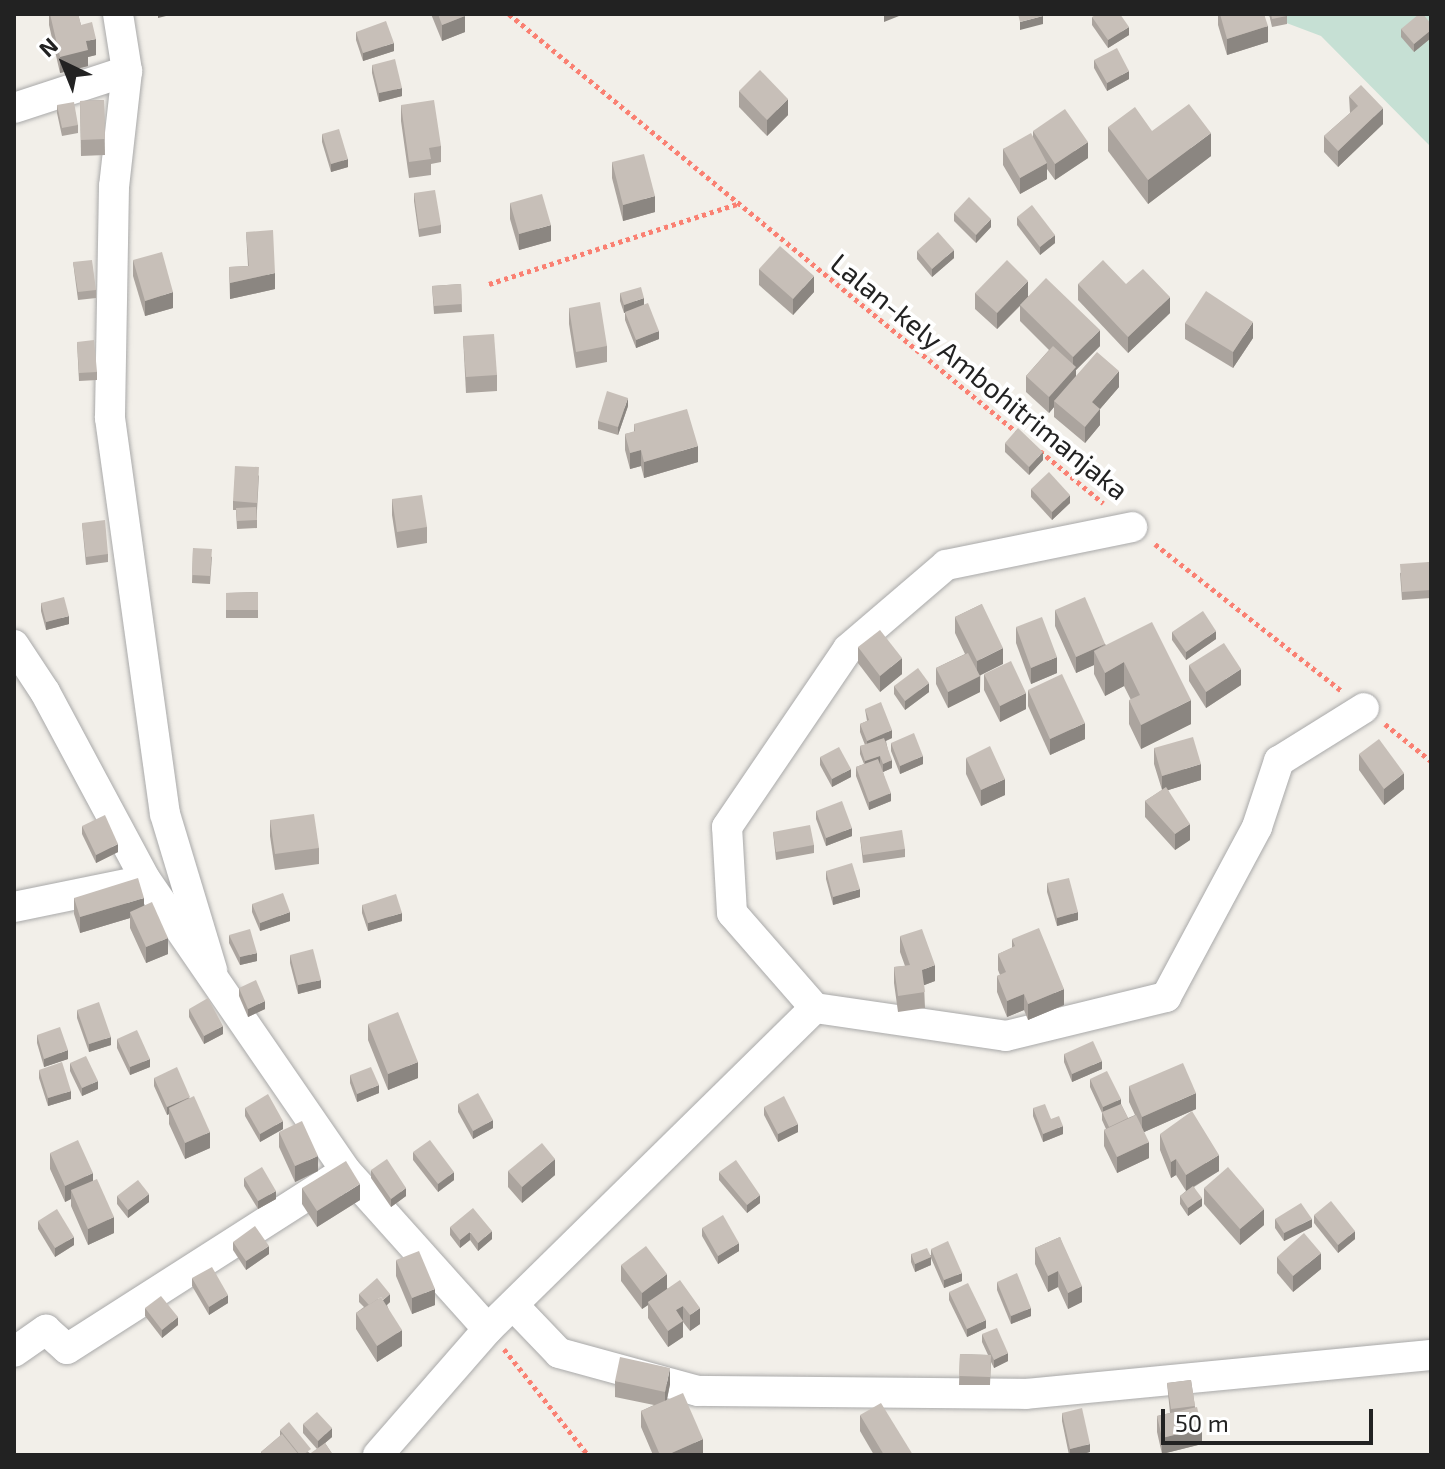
<!DOCTYPE html>
<style>
body{margin:0}
#map{position:relative;width:1445px;height:1469px;overflow:hidden;background:#f2efe9;font-family:"Exo 2",sans-serif}
div>[style]{position:absolute}
[style*='--x']{left:calc(var(--x)*1px);top:calc(var(--y)*1px);width:calc(var(--w)*1px);rotate:calc(var(--a)*1deg)}
.wetland>*{inset:0;background:#c6e0d4}
.path>*{height:5px;margin-top:-2.5px;transform-origin:0;background:repeating-linear-gradient(90deg,#fa8072 0 4px,transparent 0 8px)}
.roads{filter:drop-shadow(0 0 2px #a9a9a9) drop-shadow(0 0 2px #a9a9a9)}
.street>*{height:30px;margin:-15px;padding:0 15px;transform-origin:15px;border-radius:15px;background:#fff}
.wall>*{inset:0;background:#aba49e}
.shaded-wall>*{inset:0;background:#8b8681}
.building>*{inset:0;background:#c7bfb8}
span{translate:-50% -50%;white-space:nowrap;text-align:center;line-height:1.15;-webkit-text-stroke:8px #fff;paint-order:stroke}
.street-label{font-size:28px;color:#222}
.frame{position:absolute;inset:0;border:16px solid #222;pointer-events:none}
.north{position:absolute;left:24px;top:24px;width:80px;height:80px;-webkit-text-stroke:6px #fff;paint-order:stroke;rotate:317deg;font-size:22px;font-weight:700;line-height:32px;text-align:center;color:#222}
.north::after{content:'';display:block;margin:auto;width:28px;height:36px;background:#222;clip-path:polygon(50% 0,100% 100%,50% 72%,0 100%)}
.scale{position:absolute;left:1161px;top:1409px;width:212px;height:36px;box-sizing:border-box;border:4px solid #222;border-top:0;padding-left:10px;font-size:24px;line-height:28px;white-space:nowrap;color:#222;-webkit-text-stroke:6px #fff;paint-order:stroke}
</style>
<div id="map">
<div class="wetland">
<i style="clip-path:polygon(1263px 14px,1431px 14px,1431px 147px,1321px 36px)"></i>
</div>
<div class="path">
<i style="--x:509;--y:14;--w:662;--a:39.48"></i>
<i style="--x:489;--y:284;--w:261;--a:-17.9"></i>
<i style="--x:1040;--y:451;--w:82;--a:39.5"></i>
<i style="--x:1155;--y:544;--w:238;--a:38.2"></i>
<i style="--x:1385;--y:724;--w:59;--a:38.8"></i>
<i style="--x:504;--y:1349;--w:135;--a:51.6"></i>
</div>
<div class="roads">
<div class="street">
<i style="--x:118;--y:14;--w:58;--a:81"></i>
<i style="--x:127;--y:71;--w:116;--a:96.4"></i>
<i style="--x:114;--y:186;--w:232;--a:91"></i>
<i style="--x:110;--y:418;--w:400;--a:82.1"></i>
<i style="--x:165;--y:814;--w:163;--a:73.2"></i>
<i style="--x:14;--y:108;--w:119;--a:-18.1"></i>
<i style="--x:14;--y:645;--w:56;--a:56.6"></i>
<i style="--x:45;--y:692;--w:213;--a:61.8"></i>
<i style="--x:146;--y:880;--w:353;--a:55.5"></i>
<i style="--x:346;--y:1171;--w:212;--a:48.1"></i>
<i style="--x:14;--y:907;--w:130;--a:-11.6"></i>
<i style="--x:815;--y:1008;--w:193;--a:8.3"></i>
<i style="--x:1006;--y:1036;--w:165;--a:-13.7"></i>
<i style="--x:1166;--y:997;--w:193;--a:-61.8"></i>
<i style="--x:1257;--y:827;--w:70;--a:-71.6"></i>
<i style="--x:1279;--y:761;--w:100;--a:-31.9"></i>
<i style="--x:513;--y:1305;--w:66;--a:46.2"></i>
<i style="--x:559;--y:1353;--w:144;--a:15.3"></i>
<i style="--x:698;--y:1391;--w:328;--a:0.5"></i>
<i style="--x:1026;--y:1394;--w:407;--a:-5.5"></i>
<i style="--x:14;--y:1352;--w:39;--a:-35"></i>
<i style="--x:46;--y:1330;--w:28;--a:42"></i>
<i style="--x:67;--y:1349;--w:321;--a:-32.6"></i>
<i style="--x:378;--y:1455;--w:167;--a:-48.9"></i>
<i style="--x:488;--y:1329;--w:458;--a:-44.5"></i>
<i style="--x:815;--y:1008;--w:126;--a:-131.1"></i>
<i style="--x:732;--y:913;--w:86;--a:-93.3"></i>
<i style="--x:727;--y:827;--w:215;--a:-55.8"></i>
<i style="--x:848;--y:649;--w:129;--a:-40.6"></i>
<i style="--x:946;--y:565;--w:190;--a:-11.5"></i>
</div>
</div>
<div class="wall">
<i style="clip-path:polygon(49px 14px,78px 14px,81px 25px,96px 55px,88px 57px,88px 66px,60px 73px,49px 25px)"></i>
<i style="clip-path:polygon(431px 14px,464px 14px,465px 32px,442px 41px)"></i>
<i style="clip-path:polygon(1218px 14px,1264px 14px,1268px 42px,1227px 55px,1218px 25px)"></i>
<i style="clip-path:polygon(1269px 14px,1287px 14px,1287px 24px,1272px 27px)"></i>
<i style="clip-path:polygon(1092px 17px,1129px 35px,1108px 48px,1092px 25px)"></i>
<i style="clip-path:polygon(1431px 24px,1431px 38px,1414px 52px,1401px 37px,1401px 29px)"></i>
<i style="clip-path:polygon(356px 32px,394px 51px,363px 61px,356px 40px)"></i>
<i style="clip-path:polygon(1094px 60px,1129px 79px,1107px 91px,1094px 68px)"></i>
<i style="clip-path:polygon(372px 65px,402px 96px,379px 102px,372px 73px)"></i>
<i style="clip-path:polygon(739px 91px,788px 115px,767px 136px,739px 107px)"></i>
<i style="clip-path:polygon(1349px 96px,1383px 124px,1338px 167px,1324px 152px,1324px 136px,1350px 113px)"></i>
<i style="clip-path:polygon(104px 100px,105px 155px,81px 156px,80px 101px)"></i>
<i style="clip-path:polygon(57px 105px,78px 125px,78px 133px,62px 136px,57px 113px)"></i>
<i style="clip-path:polygon(401px 105px,441px 146px,441px 162px,431px 164px,431px 175px,409px 178px,401px 121px)"></i>
<i style="clip-path:polygon(1108px 127px,1152px 131px,1211px 156px,1148px 204px,1108px 151px)"></i>
<i style="clip-path:polygon(1033px 131px,1088px 158px,1055px 180px,1047px 169px,1047px 179px,1020px 194px,1003px 165px,1003px 149px,1033px 137px)"></i>
<i style="clip-path:polygon(322px 134px,348px 167px,331px 172px,322px 142px)"></i>
<i style="clip-path:polygon(612px 162px,655px 212px,623px 221px,612px 178px)"></i>
<i style="clip-path:polygon(414px 193px,441px 225px,441px 233px,419px 237px,414px 201px)"></i>
<i style="clip-path:polygon(510px 203px,551px 241px,519px 250px,510px 219px)"></i>
<i style="clip-path:polygon(954px 213px,991px 227px,976px 243px,954px 221px)"></i>
<i style="clip-path:polygon(1017px 217px,1055px 243px,1040px 255px,1017px 225px)"></i>
<i style="clip-path:polygon(246px 232px,275px 289px,230px 299px,229px 267px,248px 266px)"></i>
<i style="clip-path:polygon(917px 251px,954px 258px,932px 277px,917px 259px)"></i>
<i style="clip-path:polygon(133px 260px,173px 308px,145px 316px,133px 276px)"></i>
<i style="clip-path:polygon(73px 262px,96px 290px,96px 298px,78px 300px)"></i>
<i style="clip-path:polygon(759px 269px,814px 292px,793px 315px,759px 285px)"></i>
<i style="clip-path:polygon(461px 284px,462px 312px,434px 314px,432px 286px)"></i>
<i style="clip-path:polygon(1078px 284px,1126px 284px,1170px 313px,1128px 353px,1078px 300px)"></i>
<i style="clip-path:polygon(620px 293px,644px 305px,659px 339px,636px 348px,625px 320px,625px 312px,629px 311px,624px 313px,620px 301px)"></i>
<i style="clip-path:polygon(975px 293px,1028px 296px,1100px 346px,1076px 370px,1076px 376px,1119px 387px,1100px 409px,1100px 425px,1085px 443px,1054px 417px,1054px 407px,1049px 413px,1026px 392px,1026px 376px,1049px 350px,1020px 321px,1020px 306px,997px 329px,975px 309px)"></i>
<i style="clip-path:polygon(569px 308px,607px 346px,607px 362px,576px 368px,569px 324px)"></i>
<i style="clip-path:polygon(1185px 323px,1253px 338px,1233px 368px,1185px 339px)"></i>
<i style="clip-path:polygon(463px 336px,497px 375px,497px 391px,466px 393px)"></i>
<i style="clip-path:polygon(77px 342px,97px 372px,97px 380px,79px 381px)"></i>
<i style="clip-path:polygon(628px 406px,618px 435px,598px 429px,598px 421px)"></i>
<i style="clip-path:polygon(634px 424px,698px 462px,644px 478px,641px 466px,630px 469px,625px 450px,625px 434px,634px 432px)"></i>
<i style="clip-path:polygon(1005px 443px,1043px 460px,1029px 475px,1005px 452px)"></i>
<i style="clip-path:polygon(259px 475px,257px 511px,257px 528px,237px 529px,236px 510px,233px 510px,233px 501px)"></i>
<i style="clip-path:polygon(1031px 489px,1070px 503px,1052px 520px,1031px 497px)"></i>
<i style="clip-path:polygon(392px 499px,427px 527px,427px 543px,397px 548px,392px 515px)"></i>
<i style="clip-path:polygon(82px 523px,108px 554px,108px 562px,86px 565px)"></i>
<i style="clip-path:polygon(193px 548px,212px 557px,210px 584px,192px 583px)"></i>
<i style="clip-path:polygon(1429px 562px,1431px 598px,1402px 600px,1400px 573px)"></i>
<i style="clip-path:polygon(258px 592px,258px 618px,226px 618px,226px 593px)"></i>
<i style="clip-path:polygon(41px 603px,69px 624px,46px 630px,41px 611px)"></i>
<i style="clip-path:polygon(982px 604px,980px 692px,948px 708px,936px 684px,936px 668px,965px 654px,955px 633px,955px 617px)"></i>
<i style="clip-path:polygon(1055px 610px,1105px 644px,1191px 724px,1141px 749px,1129px 724px,1129px 700px,1131px 700px,1124px 686px,1105px 696px,1094px 674px,1094px 665px,1076px 673px,1055px 626px)"></i>
<i style="clip-path:polygon(1016px 627px,1057px 673px,1031px 684px,1016px 643px)"></i>
<i style="clip-path:polygon(1172px 632px,1216px 639px,1186px 660px,1172px 640px)"></i>
<i style="clip-path:polygon(858px 647px,902px 674px,880px 692px,858px 663px)"></i>
<i style="clip-path:polygon(1189px 665px,1241px 685px,1206px 708px,1189px 681px)"></i>
<i style="clip-path:polygon(984px 674px,1026px 709px,1000px 722px,984px 690px)"></i>
<i style="clip-path:polygon(894px 686px,929px 692px,905px 710px,894px 694px)"></i>
<i style="clip-path:polygon(1028px 690px,1085px 739px,1050px 755px,1028px 706px)"></i>
<i style="clip-path:polygon(865px 709px,892px 738px,886px 741px,892px 768px,883px 772px,891px 801px,869px 810px,856px 776px,856px 767px,864px 764px,860px 754px,860px 746px,865px 745px,860px 732px,860px 724px,867px 721px)"></i>
<i style="clip-path:polygon(891px 743px,923px 764px,900px 774px,891px 751px)"></i>
<i style="clip-path:polygon(1154px 748px,1201px 780px,1168px 790px,1190px 840px,1175px 850px,1145px 817px,1145px 801px,1162px 790px,1154px 764px)"></i>
<i style="clip-path:polygon(1359px 754px,1404px 789px,1384px 805px,1359px 770px)"></i>
<i style="clip-path:polygon(820px 757px,851px 777px,832px 787px,820px 765px)"></i>
<i style="clip-path:polygon(966px 758px,1005px 795px,981px 806px,966px 774px)"></i>
<i style="clip-path:polygon(816px 811px,852px 836px,826px 846px,816px 819px)"></i>
<i style="clip-path:polygon(270px 820px,319px 848px,319px 864px,275px 870px,270px 836px)"></i>
<i style="clip-path:polygon(82px 826px,118px 852px,96px 863px,82px 834px)"></i>
<i style="clip-path:polygon(773px 832px,814px 845px,814px 853px,776px 860px)"></i>
<i style="clip-path:polygon(860px 837px,905px 849px,905px 857px,863px 863px)"></i>
<i style="clip-path:polygon(826px 871px,860px 897px,833px 905px,826px 879px)"></i>
<i style="clip-path:polygon(1047px 883px,1078px 920px,1057px 926px,1047px 892px)"></i>
<i style="clip-path:polygon(74px 898px,144px 905px,168px 954px,146px 963px,130px 928px,130px 918px,80px 933px,74px 914px)"></i>
<i style="clip-path:polygon(252px 904px,290px 921px,260px 931px,252px 912px)"></i>
<i style="clip-path:polygon(362px 905px,402px 921px,368px 931px,362px 913px)"></i>
<i style="clip-path:polygon(229px 935px,257px 961px,240px 965px,229px 943px)"></i>
<i style="clip-path:polygon(900px 936px,935px 981px,924px 985px,925px 1008px,898px 1012px,894px 983px,894px 967px,905px 966px,900px 952px)"></i>
<i style="clip-path:polygon(1012px 939px,1064px 1005px,1028px 1020px,1024px 1010px,1007px 1017px,997px 992px,997px 976px,1000px 975px,998px 970px,998px 954px,1012px 948px)"></i>
<i style="clip-path:polygon(290px 955px,321px 988px,298px 994px,290px 963px)"></i>
<i style="clip-path:polygon(239px 988px,265px 1009px,248px 1017px,239px 996px)"></i>
<i style="clip-path:polygon(189px 1009px,223px 1034px,204px 1044px,189px 1017px)"></i>
<i style="clip-path:polygon(77px 1010px,111px 1045px,89px 1052px,77px 1018px)"></i>
<i style="clip-path:polygon(368px 1024px,418px 1078px,388px 1090px,368px 1040px)"></i>
<i style="clip-path:polygon(37px 1035px,68px 1059px,44px 1067px,37px 1043px)"></i>
<i style="clip-path:polygon(117px 1039px,150px 1067px,130px 1075px,117px 1048px)"></i>
<i style="clip-path:polygon(1064px 1054px,1102px 1069px,1072px 1082px,1064px 1062px)"></i>
<i style="clip-path:polygon(70px 1063px,98px 1089px,82px 1096px,70px 1071px)"></i>
<i style="clip-path:polygon(39px 1070px,71px 1099px,48px 1106px,39px 1078px)"></i>
<i style="clip-path:polygon(350px 1075px,379px 1093px,357px 1102px,350px 1083px)"></i>
<i style="clip-path:polygon(154px 1078px,190px 1098px,210px 1148px,185px 1159px,169px 1124px,169px 1114px,167px 1115px,154px 1086px)"></i>
<i style="clip-path:polygon(1090px 1079px,1121px 1104px,1128px 1118px,1135px 1115px,1129px 1102px,1129px 1086px,1196px 1109px,1144px 1132px,1149px 1158px,1117px 1173px,1104px 1146px,1104px 1130px,1106px 1129px,1102px 1120px,1102px 1113px,1090px 1087px)"></i>
<i style="clip-path:polygon(458px 1104px,493px 1128px,473px 1139px,458px 1112px)"></i>
<i style="clip-path:polygon(764px 1107px,798px 1132px,778px 1142px,764px 1115px)"></i>
<i style="clip-path:polygon(245px 1108px,283px 1129px,260px 1142px,245px 1116px)"></i>
<i style="clip-path:polygon(1033px 1108px,1051px 1119px,1063px 1134px,1043px 1142px,1033px 1116px)"></i>
<i style="clip-path:polygon(279px 1132px,318px 1171px,295px 1182px,279px 1147px)"></i>
<i style="clip-path:polygon(1160px 1134px,1219px 1171px,1194px 1187px,1202px 1206px,1188px 1216px,1180px 1204px,1180px 1196px,1186px 1191px,1176px 1175px,1171px 1178px,1160px 1150px)"></i>
<i style="clip-path:polygon(413px 1152px,454px 1180px,438px 1192px,413px 1160px)"></i>
<i style="clip-path:polygon(50px 1153px,93px 1181px,114px 1233px,88px 1245px,71px 1206px,71px 1199px,65px 1202px,50px 1169px)"></i>
<i style="clip-path:polygon(371px 1170px,406px 1196px,391px 1207px,371px 1178px)"></i>
<i style="clip-path:polygon(508px 1171px,555px 1175px,522px 1203px,508px 1187px)"></i>
<i style="clip-path:polygon(719px 1172px,760px 1203px,747px 1213px,719px 1180px)"></i>
<i style="clip-path:polygon(244px 1178px,276px 1199px,258px 1209px,244px 1186px)"></i>
<i style="clip-path:polygon(302px 1188px,360px 1200px,317px 1227px,302px 1204px)"></i>
<i style="clip-path:polygon(1204px 1188px,1264px 1225px,1240px 1245px,1204px 1204px)"></i>
<i style="clip-path:polygon(117px 1196px,149px 1202px,128px 1218px,117px 1204px)"></i>
<i style="clip-path:polygon(1314px 1215px,1355px 1239px,1338px 1253px,1314px 1223px)"></i>
<i style="clip-path:polygon(1275px 1219px,1312px 1227px,1284px 1241px,1275px 1228px)"></i>
<i style="clip-path:polygon(38px 1221px,74px 1245px,55px 1257px,38px 1229px)"></i>
<i style="clip-path:polygon(450px 1227px,492px 1239px,478px 1251px,470px 1240px,460px 1248px,450px 1235px)"></i>
<i style="clip-path:polygon(702px 1228px,739px 1251px,718px 1264px,702px 1236px)"></i>
<i style="clip-path:polygon(1060px 1237px,1082px 1302px,1068px 1309px,1058px 1287px,1048px 1292px,1035px 1264px,1035px 1248px)"></i>
<i style="clip-path:polygon(233px 1242px,269px 1254px,246px 1270px,233px 1250px)"></i>
<i style="clip-path:polygon(931px 1249px,962px 1281px,944px 1288px,931px 1258px,931px 1265px,915px 1272px,911px 1262px,911px 1254px,931px 1255px)"></i>
<i style="clip-path:polygon(1277px 1257px,1321px 1269px,1293px 1292px,1277px 1273px)"></i>
<i style="clip-path:polygon(396px 1260px,435px 1305px,412px 1314px,396px 1276px)"></i>
<i style="clip-path:polygon(621px 1265px,667px 1288px,700px 1324px,690px 1331px,683px 1322px,683px 1337px,668px 1347px,648px 1318px,648px 1305px,642px 1309px,621px 1281px)"></i>
<i style="clip-path:polygon(192px 1278px,228px 1303px,209px 1315px,192px 1286px)"></i>
<i style="clip-path:polygon(997px 1282px,1031px 1316px,1011px 1324px,997px 1290px)"></i>
<i style="clip-path:polygon(949px 1292px,986px 1328px,967px 1337px,949px 1300px)"></i>
<i style="clip-path:polygon(359px 1294px,390px 1302px,387px 1305px,402px 1346px,377px 1362px,356px 1329px,356px 1313px,364px 1307px,359px 1302px)"></i>
<i style="clip-path:polygon(145px 1308px,178px 1325px,162px 1338px,145px 1316px)"></i>
<i style="clip-path:polygon(982px 1334px,1008px 1361px,994px 1368px,991px 1362px,990px 1385px,959px 1385px,960px 1354px,988px 1355px,982px 1342px)"></i>
<i style="clip-path:polygon(1191px 1380px,1195px 1407px,1202px 1444px,1162px 1454px,1157px 1432px,1157px 1416px,1170px 1413px,1167px 1383px)"></i>
<i style="clip-path:polygon(615px 1381px,670px 1384px,667px 1400px,703px 1455px,653px 1455px,641px 1427px,641px 1411px,654px 1405px,615px 1397px)"></i>
<i style="clip-path:polygon(1062px 1413px,1090px 1452px,1079px 1455px,1069px 1455px,1062px 1421px)"></i>
<i style="clip-path:polygon(860px 1415px,913px 1455px,874px 1455px,860px 1431px)"></i>
<i style="clip-path:polygon(303px 1424px,332px 1437px,325px 1443px,333px 1455px,261px 1455px,261px 1452px,280px 1436px,280px 1430px,311px 1454px,317px 1449px,303px 1433px)"></i>
</div>
<div class="shaded-wall">
<i style="clip-path:polygon(158px 14px,174px 14px,158px 18px)"></i>
<i style="clip-path:polygon(884px 14px,904px 14px,884px 22px)"></i>
<i style="clip-path:polygon(465px 16px,465px 32px,442px 41px,442px 25px)"></i>
<i style="clip-path:polygon(1043px 16px,1043px 24px,1020px 30px,1020px 22px)"></i>
<i style="clip-path:polygon(1268px 26px,1268px 42px,1227px 55px,1227px 39px)"></i>
<i style="clip-path:polygon(1129px 27px,1129px 35px,1108px 48px,1108px 40px)"></i>
<i style="clip-path:polygon(1431px 30px,1431px 38px,1414px 52px,1414px 44px)"></i>
<i style="clip-path:polygon(96px 39px,96px 55px,88px 57px,88px 66px,60px 73px,60px 57px,86px 41px)"></i>
<i style="clip-path:polygon(394px 43px,394px 51px,363px 61px,363px 53px)"></i>
<i style="clip-path:polygon(1129px 71px,1129px 79px,1107px 91px,1107px 83px)"></i>
<i style="clip-path:polygon(402px 88px,402px 96px,379px 102px,379px 93px)"></i>
<i style="clip-path:polygon(788px 99px,788px 115px,767px 136px,767px 120px)"></i>
<i style="clip-path:polygon(1383px 108px,1383px 124px,1338px 167px,1338px 151px)"></i>
<i style="clip-path:polygon(1211px 133px,1211px 156px,1148px 204px,1148px 180px)"></i>
<i style="clip-path:polygon(1088px 142px,1088px 158px,1055px 180px,1055px 164px)"></i>
<i style="clip-path:polygon(348px 159px,348px 167px,331px 172px,331px 164px)"></i>
<i style="clip-path:polygon(1047px 163px,1047px 179px,1020px 194px,1020px 178px)"></i>
<i style="clip-path:polygon(655px 196px,655px 212px,623px 221px,623px 205px)"></i>
<i style="clip-path:polygon(991px 219px,991px 227px,976px 243px,976px 235px)"></i>
<i style="clip-path:polygon(551px 225px,551px 241px,519px 250px,519px 234px)"></i>
<i style="clip-path:polygon(1055px 235px,1055px 243px,1040px 255px,1040px 247px)"></i>
<i style="clip-path:polygon(954px 250px,954px 258px,932px 277px,932px 269px)"></i>
<i style="clip-path:polygon(275px 273px,275px 289px,230px 299px,230px 283px)"></i>
<i style="clip-path:polygon(814px 276px,814px 292px,793px 315px,793px 299px)"></i>
<i style="clip-path:polygon(1028px 281px,1028px 297px,997px 329px,997px 313px)"></i>
<i style="clip-path:polygon(173px 292px,173px 308px,145px 316px,145px 301px)"></i>
<i style="clip-path:polygon(1170px 297px,1170px 313px,1128px 353px,1128px 337px)"></i>
<i style="clip-path:polygon(644px 298px,644px 306px,624px 313px,624px 305px)"></i>
<i style="clip-path:polygon(1253px 322px,1253px 338px,1233px 368px,1233px 352px)"></i>
<i style="clip-path:polygon(1100px 330px,1100px 346px,1076px 370px,1076px 383px,1054px 401px,1054px 407px,1049px 413px,1049px 397px,1073px 370px,1073px 357px)"></i>
<i style="clip-path:polygon(659px 331px,659px 339px,636px 348px,636px 340px)"></i>
<i style="clip-path:polygon(1119px 371px,1119px 387px,1100px 409px,1100px 425px,1085px 443px,1085px 427px,1092px 402px)"></i>
<i style="clip-path:polygon(628px 398px,628px 406px,618px 435px,618px 427px)"></i>
<i style="clip-path:polygon(698px 446px,698px 462px,644px 478px,644px 462px)"></i>
<i style="clip-path:polygon(641px 450px,641px 466px,630px 469px,630px 453px)"></i>
<i style="clip-path:polygon(1043px 452px,1043px 460px,1029px 475px,1029px 467px)"></i>
<i style="clip-path:polygon(1070px 495px,1070px 503px,1052px 520px,1052px 512px)"></i>
<i style="clip-path:polygon(69px 616px,69px 624px,46px 630px,46px 622px)"></i>
<i style="clip-path:polygon(1216px 631px,1216px 639px,1186px 660px,1186px 652px)"></i>
<i style="clip-path:polygon(1105px 644px,1094px 651px,1094px 665px,1076px 673px,1076px 657px)"></i>
<i style="clip-path:polygon(1003px 648px,1003px 664px,977px 677px,977px 661px)"></i>
<i style="clip-path:polygon(1057px 657px,1057px 673px,1031px 684px,1031px 668px)"></i>
<i style="clip-path:polygon(902px 658px,902px 674px,880px 692px,880px 676px)"></i>
<i style="clip-path:polygon(1124px 662px,1124px 686px,1105px 696px,1105px 673px)"></i>
<i style="clip-path:polygon(1241px 669px,1241px 685px,1206px 708px,1206px 692px)"></i>
<i style="clip-path:polygon(980px 676px,980px 692px,948px 708px,948px 692px)"></i>
<i style="clip-path:polygon(929px 683px,929px 692px,905px 710px,905px 701px)"></i>
<i style="clip-path:polygon(1026px 693px,1026px 709px,1000px 722px,1000px 706px)"></i>
<i style="clip-path:polygon(1191px 700px,1191px 724px,1141px 749px,1141px 725px)"></i>
<i style="clip-path:polygon(1085px 723px,1085px 739px,1050px 755px,1050px 739px)"></i>
<i style="clip-path:polygon(892px 730px,892px 738px,867px 749px,867px 741px)"></i>
<i style="clip-path:polygon(880px 756px,880px 764px,865px 769px,865px 761px)"></i>
<i style="clip-path:polygon(923px 756px,923px 764px,900px 774px,900px 766px)"></i>
<i style="clip-path:polygon(892px 760px,892px 768px,883px 772px,883px 764px)"></i>
<i style="clip-path:polygon(1201px 764px,1201px 780px,1162px 792px,1162px 776px)"></i>
<i style="clip-path:polygon(851px 769px,851px 777px,832px 787px,832px 779px)"></i>
<i style="clip-path:polygon(1404px 773px,1404px 789px,1384px 805px,1384px 789px)"></i>
<i style="clip-path:polygon(1005px 779px,1005px 795px,981px 806px,981px 790px)"></i>
<i style="clip-path:polygon(891px 793px,891px 801px,869px 810px,869px 802px)"></i>
<i style="clip-path:polygon(1190px 824px,1190px 840px,1175px 850px,1175px 834px)"></i>
<i style="clip-path:polygon(852px 828px,852px 836px,826px 846px,826px 838px)"></i>
<i style="clip-path:polygon(118px 844px,118px 852px,96px 863px,96px 855px)"></i>
<i style="clip-path:polygon(860px 889px,860px 897px,833px 905px,833px 897px)"></i>
<i style="clip-path:polygon(144px 898px,144px 914px,130px 912px,130px 918px,80px 933px,80px 917px)"></i>
<i style="clip-path:polygon(290px 912px,290px 921px,260px 931px,260px 923px)"></i>
<i style="clip-path:polygon(1078px 912px,1078px 920px,1057px 926px,1057px 918px)"></i>
<i style="clip-path:polygon(402px 913px,402px 921px,368px 931px,368px 923px)"></i>
<i style="clip-path:polygon(168px 938px,168px 954px,146px 963px,146px 947px)"></i>
<i style="clip-path:polygon(257px 953px,257px 961px,240px 965px,240px 957px)"></i>
<i style="clip-path:polygon(935px 965px,935px 981px,922px 986px,922px 970px)"></i>
<i style="clip-path:polygon(321px 980px,321px 988px,298px 994px,298px 985px)"></i>
<i style="clip-path:polygon(1064px 989px,1064px 1005px,1028px 1020px,1028px 1004px)"></i>
<i style="clip-path:polygon(1024px 994px,1024px 1010px,1007px 1017px,1007px 1001px)"></i>
<i style="clip-path:polygon(265px 1001px,265px 1009px,248px 1017px,248px 1009px)"></i>
<i style="clip-path:polygon(223px 1026px,223px 1034px,204px 1044px,204px 1036px)"></i>
<i style="clip-path:polygon(111px 1037px,111px 1045px,89px 1052px,89px 1044px)"></i>
<i style="clip-path:polygon(68px 1050px,68px 1059px,44px 1067px,44px 1059px)"></i>
<i style="clip-path:polygon(150px 1059px,150px 1067px,130px 1075px,130px 1067px)"></i>
<i style="clip-path:polygon(1102px 1061px,1102px 1069px,1072px 1082px,1072px 1074px)"></i>
<i style="clip-path:polygon(418px 1062px,418px 1078px,388px 1090px,388px 1074px)"></i>
<i style="clip-path:polygon(98px 1081px,98px 1089px,82px 1096px,82px 1088px)"></i>
<i style="clip-path:polygon(379px 1085px,379px 1093px,357px 1102px,357px 1094px)"></i>
<i style="clip-path:polygon(71px 1091px,71px 1099px,48px 1106px,48px 1098px)"></i>
<i style="clip-path:polygon(1196px 1093px,1196px 1109px,1142px 1133px,1142px 1117px)"></i>
<i style="clip-path:polygon(190px 1097px,169px 1108px,169px 1114px,167px 1115px,167px 1107px)"></i>
<i style="clip-path:polygon(1121px 1099px,1121px 1107px,1103px 1115px,1103px 1107px)"></i>
<i style="clip-path:polygon(493px 1120px,493px 1128px,473px 1139px,473px 1131px)"></i>
<i style="clip-path:polygon(283px 1121px,283px 1129px,260px 1142px,260px 1134px)"></i>
<i style="clip-path:polygon(798px 1124px,798px 1132px,778px 1142px,778px 1134px)"></i>
<i style="clip-path:polygon(1063px 1126px,1063px 1134px,1043px 1142px,1043px 1134px)"></i>
<i style="clip-path:polygon(210px 1132px,210px 1148px,185px 1159px,185px 1143px)"></i>
<i style="clip-path:polygon(1149px 1142px,1149px 1158px,1117px 1173px,1117px 1157px)"></i>
<i style="clip-path:polygon(1219px 1155px,1219px 1171px,1186px 1191px,1186px 1175px)"></i>
<i style="clip-path:polygon(318px 1156px,318px 1171px,295px 1182px,295px 1166px)"></i>
<i style="clip-path:polygon(555px 1159px,555px 1175px,522px 1203px,522px 1187px)"></i>
<i style="clip-path:polygon(1176px 1159px,1176px 1175px,1171px 1178px,1171px 1162px)"></i>
<i style="clip-path:polygon(454px 1172px,454px 1180px,438px 1192px,438px 1184px)"></i>
<i style="clip-path:polygon(93px 1173px,93px 1189px,71px 1190px,71px 1199px,65px 1202px,65px 1186px)"></i>
<i style="clip-path:polygon(360px 1184px,360px 1200px,317px 1227px,317px 1211px)"></i>
<i style="clip-path:polygon(406px 1188px,406px 1196px,391px 1207px,391px 1199px)"></i>
<i style="clip-path:polygon(276px 1191px,276px 1199px,258px 1209px,258px 1201px)"></i>
<i style="clip-path:polygon(149px 1194px,149px 1202px,128px 1218px,128px 1210px)"></i>
<i style="clip-path:polygon(760px 1195px,760px 1203px,747px 1213px,747px 1205px)"></i>
<i style="clip-path:polygon(1202px 1198px,1202px 1206px,1188px 1216px,1188px 1208px)"></i>
<i style="clip-path:polygon(1264px 1209px,1264px 1225px,1240px 1245px,1240px 1229px)"></i>
<i style="clip-path:polygon(114px 1217px,114px 1233px,88px 1245px,88px 1229px)"></i>
<i style="clip-path:polygon(1312px 1219px,1312px 1227px,1284px 1241px,1284px 1233px)"></i>
<i style="clip-path:polygon(492px 1231px,492px 1239px,478px 1251px,478px 1243px)"></i>
<i style="clip-path:polygon(1355px 1231px,1355px 1239px,1338px 1253px,1338px 1245px)"></i>
<i style="clip-path:polygon(470px 1232px,470px 1240px,460px 1248px,460px 1240px)"></i>
<i style="clip-path:polygon(74px 1237px,74px 1245px,55px 1257px,55px 1248px)"></i>
<i style="clip-path:polygon(739px 1243px,739px 1251px,718px 1264px,718px 1256px)"></i>
<i style="clip-path:polygon(269px 1246px,269px 1254px,246px 1270px,246px 1261px)"></i>
<i style="clip-path:polygon(1321px 1253px,1321px 1269px,1293px 1292px,1293px 1276px)"></i>
<i style="clip-path:polygon(931px 1257px,931px 1265px,915px 1272px,915px 1264px)"></i>
<i style="clip-path:polygon(1058px 1271px,1058px 1287px,1048px 1292px,1048px 1276px)"></i>
<i style="clip-path:polygon(962px 1273px,962px 1281px,944px 1288px,944px 1280px)"></i>
<i style="clip-path:polygon(667px 1274px,667px 1290px,648px 1302px,648px 1305px,642px 1309px,642px 1293px)"></i>
<i style="clip-path:polygon(1082px 1286px,1082px 1302px,1068px 1309px,1068px 1293px)"></i>
<i style="clip-path:polygon(435px 1289px,435px 1305px,412px 1314px,412px 1298px)"></i>
<i style="clip-path:polygon(390px 1294px,390px 1302px,373px 1317px,373px 1309px)"></i>
<i style="clip-path:polygon(228px 1295px,228px 1303px,209px 1315px,209px 1307px)"></i>
<i style="clip-path:polygon(683px 1306px,683px 1337px,668px 1347px,668px 1331px,676px 1310px)"></i>
<i style="clip-path:polygon(700px 1308px,700px 1324px,690px 1331px,690px 1315px)"></i>
<i style="clip-path:polygon(1031px 1308px,1031px 1316px,1011px 1324px,1011px 1316px)"></i>
<i style="clip-path:polygon(178px 1317px,178px 1325px,162px 1338px,162px 1330px)"></i>
<i style="clip-path:polygon(986px 1320px,986px 1328px,967px 1337px,967px 1329px)"></i>
<i style="clip-path:polygon(402px 1330px,402px 1346px,377px 1362px,377px 1346px)"></i>
<i style="clip-path:polygon(1008px 1353px,1008px 1361px,994px 1368px,994px 1360px)"></i>
<i style="clip-path:polygon(670px 1368px,670px 1384px,665px 1408px,665px 1392px)"></i>
<i style="clip-path:polygon(332px 1428px,332px 1437px,318px 1449px,318px 1441px)"></i>
<i style="clip-path:polygon(1202px 1428px,1202px 1444px,1162px 1454px,1162px 1438px)"></i>
<i style="clip-path:polygon(703px 1439px,703px 1455px,667px 1455px)"></i>
<i style="clip-path:polygon(1090px 1444px,1090px 1452px,1079px 1455px,1070px 1455px,1070px 1449px)"></i>
</div>
<div class="building">
<i style="clip-path:polygon(50px 14px,78px 14px,81px 25px,92px 22px,96px 39px,86px 41px,88px 50px,60px 57px)"></i>
<i style="clip-path:polygon(438px 14px,464px 14px,465px 16px,442px 25px)"></i>
<i style="clip-path:polygon(1018px 14px,1042px 14px,1043px 16px,1020px 22px)"></i>
<i style="clip-path:polygon(1097px 14px,1120px 14px,1129px 27px,1108px 40px,1092px 17px)"></i>
<i style="clip-path:polygon(1220px 14px,1264px 14px,1268px 26px,1227px 39px)"></i>
<i style="clip-path:polygon(1271px 14px,1287px 14px,1287px 16px,1272px 19px)"></i>
<i style="clip-path:polygon(1419px 14px,1423px 14px,1431px 24px,1431px 30px,1414px 44px,1401px 29px)"></i>
<i style="clip-path:polygon(386px 21px,394px 43px,363px 53px,356px 32px)"></i>
<i style="clip-path:polygon(1117px 48px,1129px 71px,1107px 83px,1094px 60px)"></i>
<i style="clip-path:polygon(395px 59px,402px 88px,379px 93px,372px 65px)"></i>
<i style="clip-path:polygon(760px 70px,788px 99px,767px 120px,739px 91px)"></i>
<i style="clip-path:polygon(1361px 85px,1383px 108px,1338px 151px,1324px 136px,1358px 106px,1349px 96px)"></i>
<i style="clip-path:polygon(104px 100px,105px 139px,81px 140px,80px 101px)"></i>
<i style="clip-path:polygon(434px 100px,441px 146px,429px 148px,431px 159px,409px 162px,401px 105px)"></i>
<i style="clip-path:polygon(74px 102px,78px 125px,62px 128px,57px 105px)"></i>
<i style="clip-path:polygon(1189px 104px,1211px 133px,1148px 180px,1108px 127px,1135px 107px,1152px 131px)"></i>
<i style="clip-path:polygon(1065px 109px,1088px 142px,1055px 164px,1033px 131px)"></i>
<i style="clip-path:polygon(339px 129px,348px 159px,331px 164px,322px 134px)"></i>
<i style="clip-path:polygon(1031px 133px,1047px 163px,1020px 178px,1003px 149px)"></i>
<i style="clip-path:polygon(644px 154px,655px 196px,623px 205px,612px 162px)"></i>
<i style="clip-path:polygon(435px 190px,441px 225px,419px 229px,414px 193px)"></i>
<i style="clip-path:polygon(542px 194px,551px 225px,519px 234px,510px 203px)"></i>
<i style="clip-path:polygon(969px 197px,991px 219px,976px 235px,954px 213px)"></i>
<i style="clip-path:polygon(1032px 205px,1055px 235px,1040px 247px,1017px 217px)"></i>
<i style="clip-path:polygon(273px 230px,275px 273px,230px 283px,229px 267px,249px 266px,246px 232px)"></i>
<i style="clip-path:polygon(938px 232px,954px 250px,932px 269px,917px 251px)"></i>
<i style="clip-path:polygon(780px 246px,814px 276px,793px 299px,759px 269px)"></i>
<i style="clip-path:polygon(162px 252px,173px 292px,145px 301px,133px 260px)"></i>
<i style="clip-path:polygon(92px 260px,96px 290px,78px 292px,73px 262px)"></i>
<i style="clip-path:polygon(1007px 260px,1028px 281px,997px 313px,975px 293px)"></i>
<i style="clip-path:polygon(1103px 260px,1126px 284px,1143px 269px,1170px 297px,1128px 337px,1078px 284px)"></i>
<i style="clip-path:polygon(1046px 278px,1100px 330px,1073px 357px,1020px 305px)"></i>
<i style="clip-path:polygon(461px 284px,462px 304px,434px 306px,432px 286px)"></i>
<i style="clip-path:polygon(641px 287px,644px 298px,624px 305px,620px 293px)"></i>
<i style="clip-path:polygon(1206px 291px,1253px 322px,1233px 352px,1185px 323px)"></i>
<i style="clip-path:polygon(600px 302px,607px 346px,576px 352px,569px 308px)"></i>
<i style="clip-path:polygon(648px 303px,659px 331px,636px 340px,625px 312px)"></i>
<i style="clip-path:polygon(494px 334px,497px 375px,466px 377px,463px 336px)"></i>
<i style="clip-path:polygon(94px 340px,97px 372px,79px 373px,77px 342px)"></i>
<i style="clip-path:polygon(1053px 346px,1076px 367px,1049px 397px,1026px 376px)"></i>
<i style="clip-path:polygon(1097px 352px,1119px 371px,1092px 402px,1100px 409px,1085px 427px,1054px 401px)"></i>
<i style="clip-path:polygon(607px 391px,628px 398px,618px 427px,598px 421px)"></i>
<i style="clip-path:polygon(687px 409px,698px 446px,644px 462px,641px 450px,630px 453px,625px 434px,635px 431px,634px 424px)"></i>
<i style="clip-path:polygon(1018px 428px,1043px 452px,1029px 467px,1005px 443px)"></i>
<i style="clip-path:polygon(235px 466px,259px 467px,257px 503px,233px 501px)"></i>
<i style="clip-path:polygon(1049px 472px,1070px 495px,1052px 512px,1031px 489px)"></i>
<i style="clip-path:polygon(422px 495px,427px 527px,397px 532px,392px 499px)"></i>
<i style="clip-path:polygon(256px 507px,257px 520px,237px 521px,236px 508px)"></i>
<i style="clip-path:polygon(105px 520px,108px 554px,86px 557px,82px 523px)"></i>
<i style="clip-path:polygon(193px 548px,212px 549px,210px 576px,192px 575px)"></i>
<i style="clip-path:polygon(1429px 562px,1431px 590px,1402px 592px,1400px 564px)"></i>
<i style="clip-path:polygon(258px 592px,258px 610px,226px 610px,226px 593px)"></i>
<i style="clip-path:polygon(64px 597px,69px 616px,46px 622px,41px 603px)"></i>
<i style="clip-path:polygon(1085px 597px,1105px 644px,1076px 657px,1055px 610px)"></i>
<i style="clip-path:polygon(982px 604px,1003px 648px,977px 661px,955px 617px)"></i>
<i style="clip-path:polygon(1203px 611px,1216px 631px,1186px 652px,1172px 632px)"></i>
<i style="clip-path:polygon(1042px 617px,1057px 657px,1031px 668px,1016px 627px)"></i>
<i style="clip-path:polygon(1152px 622px,1191px 700px,1141px 725px,1129px 700px,1140px 695px,1124px 662px,1105px 673px,1094px 651px)"></i>
<i style="clip-path:polygon(880px 630px,902px 658px,880px 676px,858px 647px)"></i>
<i style="clip-path:polygon(1224px 643px,1241px 669px,1206px 692px,1189px 665px)"></i>
<i style="clip-path:polygon(968px 653px,980px 676px,948px 692px,936px 668px)"></i>
<i style="clip-path:polygon(1011px 661px,1026px 693px,1000px 706px,984px 674px)"></i>
<i style="clip-path:polygon(918px 668px,929px 683px,905px 701px,894px 686px)"></i>
<i style="clip-path:polygon(1062px 674px,1085px 723px,1050px 739px,1028px 690px)"></i>
<i style="clip-path:polygon(881px 702px,892px 730px,867px 741px,860px 724px,869px 720px,865px 709px)"></i>
<i style="clip-path:polygon(914px 733px,923px 756px,900px 766px,891px 743px)"></i>
<i style="clip-path:polygon(1193px 737px,1201px 764px,1162px 776px,1154px 748px)"></i>
<i style="clip-path:polygon(884px 738px,892px 760px,883px 764px,880px 756px,865px 761px,860px 746px)"></i>
<i style="clip-path:polygon(1379px 739px,1404px 773px,1384px 789px,1359px 754px)"></i>
<i style="clip-path:polygon(990px 746px,1005px 779px,981px 790px,966px 758px)"></i>
<i style="clip-path:polygon(839px 747px,851px 769px,832px 779px,820px 757px)"></i>
<i style="clip-path:polygon(878px 759px,891px 793px,869px 802px,856px 767px)"></i>
<i style="clip-path:polygon(1166px 787px,1190px 824px,1175px 834px,1145px 801px)"></i>
<i style="clip-path:polygon(842px 801px,852px 828px,826px 838px,816px 811px)"></i>
<i style="clip-path:polygon(314px 814px,319px 848px,275px 854px,270px 820px)"></i>
<i style="clip-path:polygon(105px 815px,118px 844px,96px 855px,82px 826px)"></i>
<i style="clip-path:polygon(810px 825px,814px 845px,776px 852px,773px 832px)"></i>
<i style="clip-path:polygon(902px 830px,905px 849px,863px 855px,860px 837px)"></i>
<i style="clip-path:polygon(852px 863px,860px 889px,833px 897px,826px 871px)"></i>
<i style="clip-path:polygon(138px 878px,144px 898px,80px 917px,74px 898px)"></i>
<i style="clip-path:polygon(1069px 878px,1078px 912px,1057px 918px,1047px 883px)"></i>
<i style="clip-path:polygon(283px 893px,290px 912px,260px 923px,252px 904px)"></i>
<i style="clip-path:polygon(396px 894px,402px 913px,368px 923px,362px 905px)"></i>
<i style="clip-path:polygon(152px 902px,168px 938px,146px 947px,130px 912px)"></i>
<i style="clip-path:polygon(1039px 928px,1064px 989px,1028px 1004px,1024px 994px,1007px 1001px,997px 976px,1006px 972px,998px 954px,1015px 946px,1012px 939px)"></i>
<i style="clip-path:polygon(250px 929px,257px 953px,240px 957px,229px 935px)"></i>
<i style="clip-path:polygon(922px 929px,935px 965px,922px 970px,925px 992px,898px 996px,894px 967px,910px 965px,900px 936px)"></i>
<i style="clip-path:polygon(313px 949px,321px 980px,298px 985px,290px 955px)"></i>
<i style="clip-path:polygon(256px 980px,265px 1001px,248px 1009px,239px 988px)"></i>
<i style="clip-path:polygon(208px 998px,223px 1026px,204px 1036px,189px 1009px)"></i>
<i style="clip-path:polygon(99px 1002px,111px 1037px,89px 1044px,77px 1010px)"></i>
<i style="clip-path:polygon(398px 1012px,418px 1062px,388px 1074px,368px 1024px)"></i>
<i style="clip-path:polygon(60px 1027px,68px 1050px,44px 1059px,37px 1035px)"></i>
<i style="clip-path:polygon(137px 1030px,150px 1059px,130px 1067px,117px 1039px)"></i>
<i style="clip-path:polygon(1093px 1041px,1102px 1061px,1072px 1074px,1064px 1054px)"></i>
<i style="clip-path:polygon(86px 1056px,98px 1081px,82px 1088px,70px 1063px)"></i>
<i style="clip-path:polygon(62px 1062px,71px 1091px,48px 1098px,39px 1070px)"></i>
<i style="clip-path:polygon(1183px 1063px,1196px 1093px,1142px 1117px,1129px 1086px)"></i>
<i style="clip-path:polygon(177px 1067px,190px 1097px,167px 1107px,154px 1078px)"></i>
<i style="clip-path:polygon(371px 1067px,379px 1085px,357px 1094px,350px 1075px)"></i>
<i style="clip-path:polygon(1107px 1071px,1121px 1099px,1103px 1107px,1090px 1079px)"></i>
<i style="clip-path:polygon(478px 1093px,493px 1120px,473px 1131px,458px 1104px)"></i>
<i style="clip-path:polygon(268px 1094px,283px 1121px,260px 1134px,245px 1108px)"></i>
<i style="clip-path:polygon(194px 1096px,210px 1132px,185px 1143px,169px 1108px)"></i>
<i style="clip-path:polygon(784px 1096px,798px 1124px,778px 1134px,764px 1107px)"></i>
<i style="clip-path:polygon(1045px 1104px,1051px 1119px,1059px 1116px,1063px 1126px,1043px 1134px,1033px 1108px)"></i>
<i style="clip-path:polygon(1121px 1104px,1128px 1118px,1109px 1127px,1102px 1112px)"></i>
<i style="clip-path:polygon(1192px 1111px,1219px 1155px,1186px 1175px,1176px 1159px,1171px 1162px,1160px 1134px)"></i>
<i style="clip-path:polygon(1136px 1115px,1149px 1142px,1117px 1157px,1104px 1130px)"></i>
<i style="clip-path:polygon(302px 1121px,318px 1156px,295px 1166px,279px 1132px)"></i>
<i style="clip-path:polygon(78px 1140px,93px 1173px,65px 1186px,50px 1153px)"></i>
<i style="clip-path:polygon(430px 1140px,454px 1172px,438px 1184px,413px 1152px)"></i>
<i style="clip-path:polygon(542px 1143px,555px 1159px,522px 1187px,508px 1171px)"></i>
<i style="clip-path:polygon(387px 1159px,406px 1188px,391px 1199px,371px 1170px)"></i>
<i style="clip-path:polygon(736px 1160px,760px 1195px,747px 1205px,719px 1172px)"></i>
<i style="clip-path:polygon(346px 1161px,360px 1184px,317px 1211px,302px 1188px)"></i>
<i style="clip-path:polygon(262px 1167px,276px 1191px,258px 1201px,244px 1178px)"></i>
<i style="clip-path:polygon(1228px 1167px,1264px 1209px,1240px 1229px,1204px 1188px)"></i>
<i style="clip-path:polygon(97px 1179px,114px 1217px,88px 1229px,71px 1190px)"></i>
<i style="clip-path:polygon(138px 1180px,149px 1194px,128px 1210px,117px 1196px)"></i>
<i style="clip-path:polygon(1193px 1186px,1202px 1198px,1188px 1208px,1180px 1196px)"></i>
<i style="clip-path:polygon(1331px 1201px,1355px 1231px,1338px 1245px,1314px 1215px)"></i>
<i style="clip-path:polygon(1301px 1203px,1312px 1219px,1284px 1233px,1275px 1219px)"></i>
<i style="clip-path:polygon(473px 1208px,492px 1231px,478px 1243px,470px 1232px,460px 1240px,450px 1227px)"></i>
<i style="clip-path:polygon(57px 1209px,74px 1237px,55px 1248px,38px 1221px)"></i>
<i style="clip-path:polygon(723px 1215px,739px 1243px,718px 1256px,702px 1228px)"></i>
<i style="clip-path:polygon(255px 1226px,269px 1246px,246px 1261px,233px 1242px)"></i>
<i style="clip-path:polygon(1304px 1233px,1321px 1253px,1293px 1276px,1277px 1257px)"></i>
<i style="clip-path:polygon(1060px 1237px,1082px 1286px,1068px 1293px,1058px 1271px,1048px 1276px,1035px 1248px)"></i>
<i style="clip-path:polygon(948px 1241px,962px 1273px,944px 1280px,931px 1249px)"></i>
<i style="clip-path:polygon(646px 1246px,667px 1274px,642px 1293px,621px 1265px)"></i>
<i style="clip-path:polygon(927px 1248px,931px 1257px,915px 1264px,911px 1254px)"></i>
<i style="clip-path:polygon(419px 1251px,435px 1289px,412px 1298px,396px 1260px)"></i>
<i style="clip-path:polygon(212px 1267px,228px 1295px,209px 1307px,192px 1278px)"></i>
<i style="clip-path:polygon(1017px 1273px,1031px 1308px,1011px 1316px,997px 1282px)"></i>
<i style="clip-path:polygon(377px 1278px,390px 1294px,383px 1300px,381px 1297px,369px 1305px,359px 1294px)"></i>
<i style="clip-path:polygon(680px 1280px,700px 1308px,690px 1315px,683px 1306px,676px 1310px,683px 1321px,668px 1331px,648px 1302px)"></i>
<i style="clip-path:polygon(968px 1283px,986px 1320px,967px 1329px,949px 1292px)"></i>
<i style="clip-path:polygon(161px 1296px,178px 1317px,162px 1330px,145px 1308px)"></i>
<i style="clip-path:polygon(381px 1297px,402px 1330px,377px 1346px,356px 1313px)"></i>
<i style="clip-path:polygon(997px 1328px,1008px 1353px,994px 1360px,982px 1334px)"></i>
<i style="clip-path:polygon(960px 1354px,991px 1355px,990px 1377px,959px 1376px)"></i>
<i style="clip-path:polygon(620px 1357px,670px 1368px,665px 1392px,615px 1381px)"></i>
<i style="clip-path:polygon(1191px 1380px,1195px 1406px,1171px 1409px,1167px 1383px)"></i>
<i style="clip-path:polygon(683px 1393px,703px 1439px,667px 1455px,660px 1455px,641px 1411px)"></i>
<i style="clip-path:polygon(881px 1403px,913px 1455px,884px 1455px,860px 1415px)"></i>
<i style="clip-path:polygon(1197px 1407px,1202px 1428px,1162px 1438px,1157px 1416px)"></i>
<i style="clip-path:polygon(1082px 1408px,1090px 1444px,1070px 1449px,1062px 1413px)"></i>
<i style="clip-path:polygon(317px 1412px,332px 1428px,318px 1441px,303px 1424px)"></i>
<i style="clip-path:polygon(289px 1422px,311px 1449px,303px 1455px,300px 1455px,280px 1430px)"></i>
<i style="clip-path:polygon(282px 1434px,299px 1455px,263px 1455px,261px 1452px)"></i>
<i style="clip-path:polygon(325px 1443px,333px 1455px,308px 1455px)"></i>
</div>
<div class="street-label">
<span style="left:980px;top:376px;rotate:39deg">Lalan-kely Ambohitrimanjaka</span>
</div>
<div class="frame"></div>
<div class="north">N</div>
<div class="scale">50 m</div>
</div>
